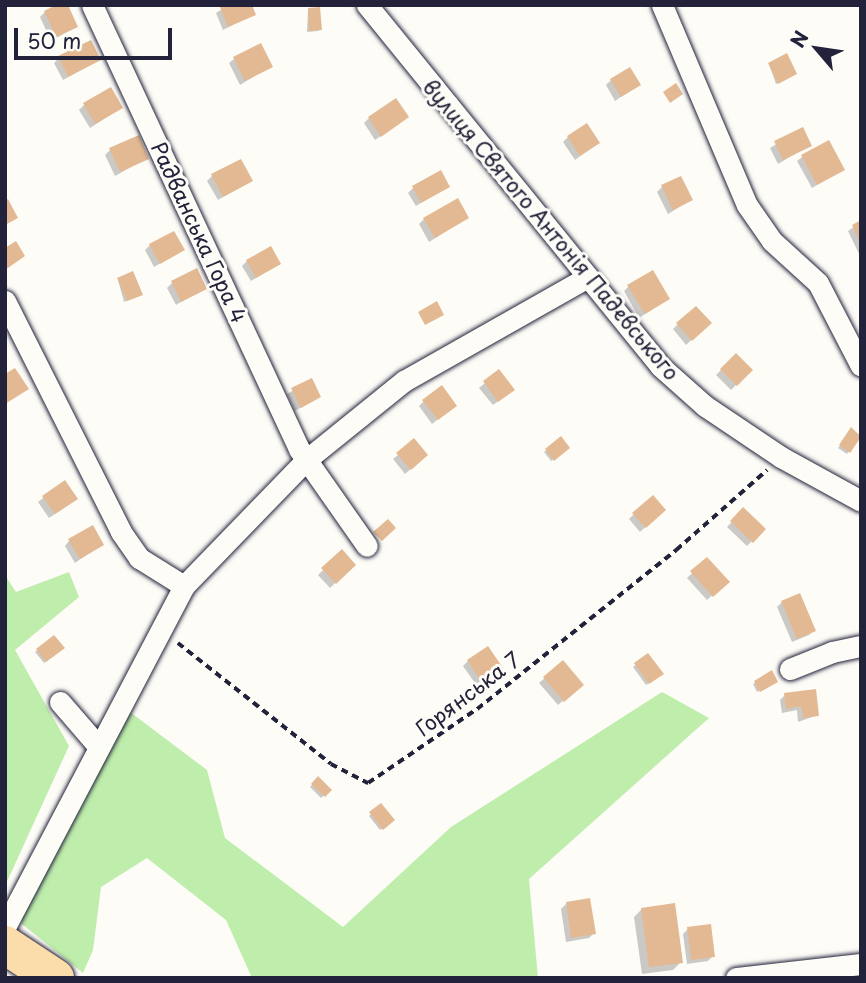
<!DOCTYPE html>
<meta charset="utf-8">
<style>
body{margin:0}
#map{position:relative;width:866px;height:983px;overflow:hidden;background:#fdfcf7;font-family:"Playpen Sans",sans-serif}
div>[style]{position:absolute}
[style*='--x']{left:calc(var(--x)*1px);top:calc(var(--y)*1px);width:calc(var(--w)*1px);rotate:calc(var(--a)*1deg)}
.green>*{inset:0;background:#bfeeac}
.shadow>*{inset:0;background:#0003}
.building>*{inset:0;background:#e2b992}
.path>*{height:3.5px;margin-top:-1.75px;transform-origin:0;background:repeating-linear-gradient(90deg,#22223b 0 7px,transparent 0 12px)}
.roads{filter:drop-shadow(0 0 2px #22223b) drop-shadow(0 0 2px #22223b)}
.street>*{height:21px;margin:-10.5px;padding:0 10.5px;transform-origin:10.5px;border-radius:10.5px;background:#fdfcf7}
.highway>*{height:38px;margin:-19px;padding:0 19px;transform-origin:19px;border-radius:19px;background:#fbddab}
span{translate:-50% -50%;white-space:nowrap;text-align:center;line-height:1.15;-webkit-text-stroke:6px #fdfcf7;paint-order:stroke}
.street-label{font-size:21px;color:#22223b}
.frame{position:absolute;inset:0;border:7px solid #22223b;pointer-events:none}
.north{position:absolute;left:782px;top:14px;width:70px;height:70px;-webkit-text-stroke:5px #fdfcf7;paint-order:stroke;rotate:299deg;font-size:19px;font-weight:700;line-height:28px;text-align:center;color:#22223b}
.north::after{content:'';display:block;margin:auto;width:24px;height:32px;background:#22223b;clip-path:polygon(50% 0,100% 100%,50% 72%,0 100%)}
.scale{position:absolute;left:14px;top:28px;width:158px;height:32px;box-sizing:border-box;border:4px solid #22223b;border-top:0;padding-left:9px;font-size:21px;line-height:24px;white-space:nowrap;color:#22223b;-webkit-text-stroke:5px #fdfcf7;paint-order:stroke}
</style>
<div id="map">
<div class="green">
<i style="clip-path:polygon(69px 572px,79px 597px,15px 650px,69px 746px,5px 886px,5px 575px,16px 592px)"></i>
<i style="clip-path:polygon(662px 692px,709px 718px,529px 879px,538px 978px,252px 978px,226px 920px,147px 858px,101px 887px,93px 950px,83px 973px,22px 924px,21px 912px,126px 709px,207px 770px,225px 838px,343px 927px,451px 827px)"></i>
</div>
<div class="shadow">
<i style="clip-path:polygon(228px 5px,250px 5px,254px 14px,223px 30px,216px 13px)"></i>
<i style="clip-path:polygon(308px 10px,320px 29px,318px 31px,307px 32px)"></i>
<i style="clip-path:polygon(45px 12px,76px 27px,51px 41px,40px 17px)"></i>
<i style="clip-path:polygon(59px 58px,99px 60px,63px 80px,54px 63px)"></i>
<i style="clip-path:polygon(234px 59px,271px 66px,240px 85px,229px 63px)"></i>
<i style="clip-path:polygon(769px 64px,793px 75px,776px 84px)"></i>
<i style="clip-path:polygon(611px 80px,638px 85px,615px 101px,606px 85px)"></i>
<i style="clip-path:polygon(84px 105px,121px 108px,90px 128px,79px 110px)"></i>
<i style="clip-path:polygon(407px 117px,375px 140px,364px 123px,369px 118px)"></i>
<i style="clip-path:polygon(802px 129px,810px 145px,778px 164px,770px 148px)"></i>
<i style="clip-path:polygon(568px 137px,598px 143px,575px 160px,563px 142px)"></i>
<i style="clip-path:polygon(110px 150px,147px 158px,115px 176px,105px 155px)"></i>
<i style="clip-path:polygon(802px 157px,843px 169px,812px 188px,797px 161px)"></i>
<i style="clip-path:polygon(212px 176px,250px 181px,218px 200px,207px 181px)"></i>
<i style="clip-path:polygon(448px 186px,416px 206px,408px 193px,413px 188px)"></i>
<i style="clip-path:polygon(662px 187px,691px 200px,668px 214px,657px 192px)"></i>
<i style="clip-path:polygon(467px 218px,429px 242px,419px 224px,424px 219px)"></i>
<i style="clip-path:polygon(861px 222px,861px 258px,848px 231px)"></i>
<i style="clip-path:polygon(150px 245px,182px 250px,154px 267px,145px 250px)"></i>
<i style="clip-path:polygon(247px 261px,279px 264px,251px 281px,242px 266px)"></i>
<i style="clip-path:polygon(118px 280px,139px 296px,124px 302px)"></i>
<i style="clip-path:polygon(172px 283px,205px 288px,176px 305px,167px 288px)"></i>
<i style="clip-path:polygon(629px 286px,668px 299px,639px 318px,624px 291px)"></i>
<i style="clip-path:polygon(709px 323px,686px 345px,673px 329px,677px 325px)"></i>
<i style="clip-path:polygon(736px 355px,751px 370px,731px 390px,716px 375px)"></i>
<i style="clip-path:polygon(499px 371px,508px 394px,493px 405px,479px 388px)"></i>
<i style="clip-path:polygon(311px 380px,319px 397px,295px 411px,287px 394px)"></i>
<i style="clip-path:polygon(424px 401px,450px 410px,432px 424px,419px 406px)"></i>
<i style="clip-path:polygon(852px 430px,860px 435px,847px 454px,838px 448px)"></i>
<i style="clip-path:polygon(561px 439px,568px 448px,551px 461px,544px 452px)"></i>
<i style="clip-path:polygon(398px 455px,421px 460px,405px 474px,393px 459px)"></i>
<i style="clip-path:polygon(64px 482px,70px 504px,49px 518px,38px 502px)"></i>
<i style="clip-path:polygon(652px 497px,664px 510px,640px 532px,629px 519px)"></i>
<i style="clip-path:polygon(743px 510px,764px 529px,747px 546px,727px 527px)"></i>
<i style="clip-path:polygon(69px 541px,102px 544px,75px 563px,65px 546px)"></i>
<i style="clip-path:polygon(342px 552px,354px 565px,330px 588px,318px 575px)"></i>
<i style="clip-path:polygon(707px 559px,727px 582px,707px 600px,687px 578px)"></i>
<i style="clip-path:polygon(782px 602px,814px 630px,809px 635px,792px 642px,777px 607px)"></i>
<i style="clip-path:polygon(54px 637px,62px 648px,44px 663px,35px 652px)"></i>
<i style="clip-path:polygon(648px 655px,660px 676px,646px 685px,633px 667px)"></i>
<i style="clip-path:polygon(468px 661px,496px 673px,477px 686px,463px 666px)"></i>
<i style="clip-path:polygon(562px 663px,576px 690px,558px 705px,539px 683px)"></i>
<i style="clip-path:polygon(771px 673px,774px 683px,757px 692px,753px 684px)"></i>
<i style="clip-path:polygon(785px 695px,818px 715px,798px 722px,797px 710px,782px 713px,780px 700px)"></i>
<i style="clip-path:polygon(318px 779px,329px 790px,321px 798px,310px 787px)"></i>
<i style="clip-path:polygon(381px 805px,393px 820px,380px 830px,369px 816px)"></i>
<i style="clip-path:polygon(566px 904px,594px 933px,589px 938px,566px 942px,561px 909px)"></i>
<i style="clip-path:polygon(642px 909px,681px 962px,673px 970px,642px 974px,634px 917px)"></i>
<i style="clip-path:polygon(688px 929px,713px 956px,708px 961px,687px 964px,683px 934px)"></i>
</div>
<div class="building">
<i style="clip-path:polygon(56px 5px,68px 5px,78px 27px,56px 37px,44px 11px)"></i>
<i style="clip-path:polygon(252px 5px,256px 15px,228px 27px,220px 7px)"></i>
<i style="clip-path:polygon(320px 7px,322px 30px,309px 31px,308px 8px)"></i>
<i style="clip-path:polygon(91px 40px,101px 60px,68px 77px,58px 56px)"></i>
<i style="clip-path:polygon(261px 43px,273px 67px,245px 81px,233px 57px)"></i>
<i style="clip-path:polygon(787px 53px,797px 74px,778px 84px,768px 63px)"></i>
<i style="clip-path:polygon(630px 67px,641px 85px,621px 97px,610px 79px)"></i>
<i style="clip-path:polygon(676px 83px,683px 94px,670px 103px,663px 92px)"></i>
<i style="clip-path:polygon(111px 87px,123px 108px,95px 124px,83px 103px)"></i>
<i style="clip-path:polygon(396px 98px,409px 117px,381px 137px,368px 117px)"></i>
<i style="clip-path:polygon(587px 123px,600px 143px,580px 156px,567px 136px)"></i>
<i style="clip-path:polygon(803px 127px,812px 146px,783px 160px,774px 141px)"></i>
<i style="clip-path:polygon(139px 135px,149px 159px,120px 172px,109px 148px)"></i>
<i style="clip-path:polygon(829px 140px,845px 170px,817px 185px,801px 155px)"></i>
<i style="clip-path:polygon(241px 159px,253px 181px,223px 197px,211px 174px)"></i>
<i style="clip-path:polygon(441px 170px,450px 187px,421px 203px,412px 186px)"></i>
<i style="clip-path:polygon(681px 176px,693px 200px,673px 210px,661px 185px)"></i>
<i style="clip-path:polygon(458px 198px,469px 218px,435px 238px,423px 218px)"></i>
<i style="clip-path:polygon(8px 199px,18px 218px,5px 225px,5px 201px)"></i>
<i style="clip-path:polygon(861px 220px,861px 244px,852px 225px)"></i>
<i style="clip-path:polygon(174px 231px,185px 250px,160px 264px,149px 244px)"></i>
<i style="clip-path:polygon(16px 241px,25px 256px,5px 270px,5px 248px)"></i>
<i style="clip-path:polygon(271px 246px,281px 264px,256px 278px,246px 260px)"></i>
<i style="clip-path:polygon(197px 268px,207px 289px,181px 302px,171px 281px)"></i>
<i style="clip-path:polygon(653px 270px,670px 299px,645px 314px,627px 285px)"></i>
<i style="clip-path:polygon(133px 271px,143px 295px,127px 301px,117px 278px)"></i>
<i style="clip-path:polygon(437px 301px,444px 315px,425px 325px,418px 312px)"></i>
<i style="clip-path:polygon(696px 306px,712px 323px,692px 341px,676px 323px)"></i>
<i style="clip-path:polygon(736px 353px,753px 370px,737px 386px,720px 369px)"></i>
<i style="clip-path:polygon(15px 368px,29px 389px,5px 404px,5px 374px)"></i>
<i style="clip-path:polygon(499px 369px,515px 390px,498px 402px,483px 381px)"></i>
<i style="clip-path:polygon(312px 378px,321px 397px,301px 408px,291px 388px)"></i>
<i style="clip-path:polygon(442px 385px,457px 406px,438px 420px,422px 400px)"></i>
<i style="clip-path:polygon(851px 427px,861px 437px,850px 453px,839px 445px)"></i>
<i style="clip-path:polygon(561px 436px,570px 448px,554px 461px,545px 449px)"></i>
<i style="clip-path:polygon(414px 438px,428px 455px,411px 470px,396px 453px)"></i>
<i style="clip-path:polygon(65px 480px,78px 499px,55px 514px,42px 496px)"></i>
<i style="clip-path:polygon(653px 495px,666px 510px,646px 528px,632px 513px)"></i>
<i style="clip-path:polygon(743px 507px,766px 529px,753px 543px,730px 521px)"></i>
<i style="clip-path:polygon(388px 519px,396px 528px,382px 541px,373px 532px)"></i>
<i style="clip-path:polygon(93px 525px,104px 545px,80px 559px,68px 539px)"></i>
<i style="clip-path:polygon(342px 549px,356px 565px,336px 584px,321px 568px)"></i>
<i style="clip-path:polygon(707px 557px,730px 582px,713px 597px,690px 571px)"></i>
<i style="clip-path:polygon(800px 593px,816px 631px,797px 639px,781px 601px)"></i>
<i style="clip-path:polygon(54px 635px,65px 648px,46px 662px,36px 649px)"></i>
<i style="clip-path:polygon(488px 646px,503px 668px,482px 682px,467px 660px)"></i>
<i style="clip-path:polygon(648px 653px,664px 674px,649px 684px,634px 663px)"></i>
<i style="clip-path:polygon(563px 660px,584px 685px,564px 702px,543px 677px)"></i>
<i style="clip-path:polygon(772px 670px,778px 682px,760px 692px,754px 681px)"></i>
<i style="clip-path:polygon(816px 689px,819px 716px,803px 718px,801px 706px,786px 709px,784px 693px)"></i>
<i style="clip-path:polygon(318px 776px,332px 790px,325px 797px,311px 784px)"></i>
<i style="clip-path:polygon(381px 803px,395px 820px,383px 830px,369px 812px)"></i>
<i style="clip-path:polygon(590px 898px,596px 934px,571px 938px,566px 902px)"></i>
<i style="clip-path:polygon(675px 903px,683px 963px,649px 967px,641px 908px)"></i>
<i style="clip-path:polygon(711px 924px,715px 957px,691px 960px,687px 927px)"></i>
</div>
<div class="path">
<i style="--x:178;--y:643;--w:195;--a:38.3"></i>
<i style="--x:331;--y:764;--w:42;--a:27.2"></i>
<i style="--x:368;--y:783;--w:132;--a:-34.2"></i>
<i style="--x:477;--y:709;--w:255;--a:-38.6"></i>
<i style="--x:676;--y:550;--w:121;--a:-41.3"></i>
</div>
<div class="roads">
<div class="street">
<i style="--x:92;--y:5;--w:490;--a:65"></i>
<i style="--x:299;--y:449;--w:118;--a:55"></i>
<i style="--x:367;--y:5;--w:465;--a:50.9"></i>
<i style="--x:660;--y:366;--w:60;--a:41.6"></i>
<i style="--x:705;--y:406;--w:92;--a:33.9"></i>
<i style="--x:781;--y:457;--w:91;--a:28.8"></i>
<i style="--x:662;--y:5;--w:217;--a:67"></i>
<i style="--x:747;--y:205;--w:44;--a:55.2"></i>
<i style="--x:772;--y:241;--w:62;--a:42.4"></i>
<i style="--x:818;--y:283;--w:93;--a:62.6"></i>
<i style="--x:5;--y:301;--w:258;--a:63.3"></i>
<i style="--x:121;--y:532;--w:32;--a:55"></i>
<i style="--x:139;--y:558;--w:53;--a:31.9"></i>
<i style="--x:790;--y:669;--w:45;--a:-22"></i>
<i style="--x:832;--y:652;--w:30;--a:-12"></i>
<i style="--x:60;--y:702;--w:58;--a:49.2"></i>
<i style="--x:5;--y:927;--w:385;--a:-62.3"></i>
<i style="--x:184;--y:586;--w:175;--a:-45.9"></i>
<i style="--x:306;--y:460;--w:126;--a:-38.9"></i>
<i style="--x:404;--y:381;--w:211;--a:-29.5"></i>
<i style="--x:736;--y:978;--w:126;--a:-6.4"></i>
</div>
<div class="highway">
<i style="--x:5;--y:945;--w:60;--a:33.4"></i>
</div>
</div>
<div class="street-label">
<span style="left:552px;top:229px;rotate:50deg">вулиця Святого Антонія Падевського</span>
<span style="left:200px;top:232px;rotate:65deg">Радванська Гора 4</span>
<span style="left:467px;top:693px;rotate:-37deg">Горянська 7</span>
</div>
<div class="frame"></div>
<div class="north">N</div>
<div class="scale">50 m</div>
</div>
